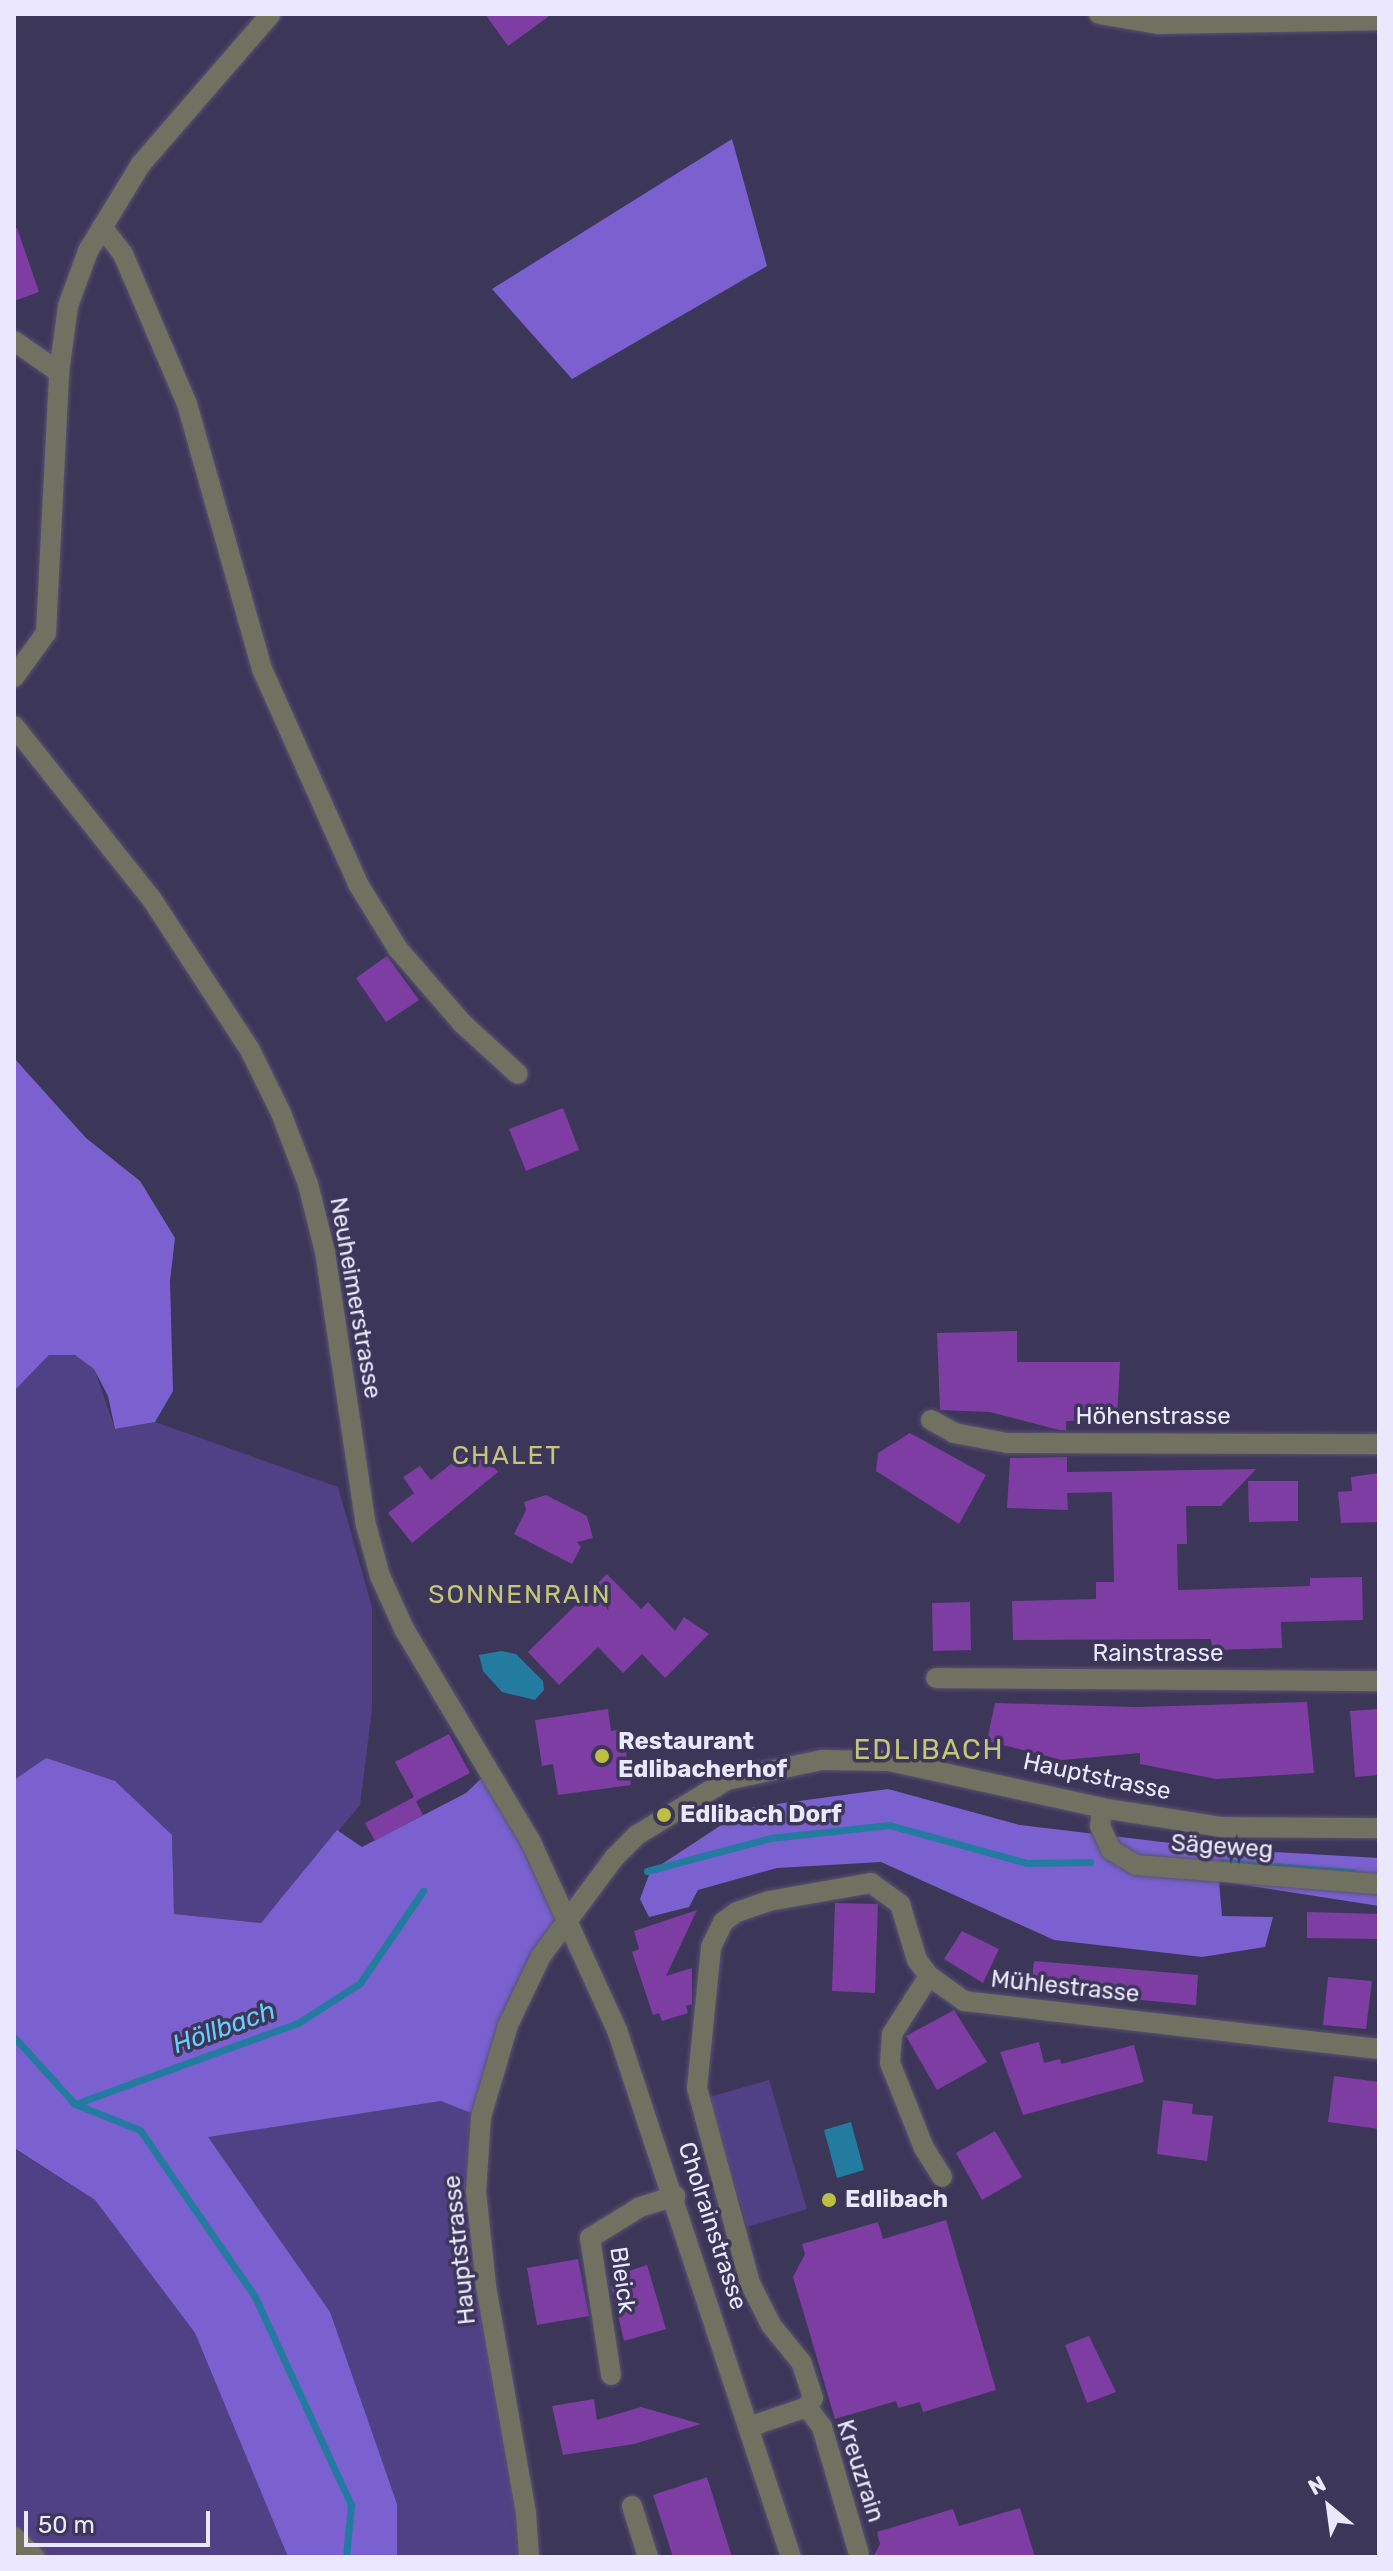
<!DOCTYPE html>
<meta charset="utf-8">
<style>
body{margin:0}
#map{position:relative;width:1393px;height:2571px;overflow:hidden;background:#3c3658;font-family:Rubik,sans-serif}
div>[style]{position:absolute}
[style*='--x']{left:calc(var(--x)*1px);top:calc(var(--y)*1px);width:calc(var(--w)*1px);rotate:calc(var(--a)*1deg)}
.green>*{inset:0;background:#504086}
.forest>*{inset:0;background:#7a61cf}
.water>*{inset:0;background:#237ba0}
.stream>*{height:7px;margin:-3.5px;padding:0 3.5px;transform-origin:3.5px;border-radius:3.5px;background:#237ba0}
.building>*{inset:0;background:#7e3da3}
.roads{filter:drop-shadow(0 0 2px #585273) drop-shadow(0 0 2px #585273)}
.minor>*{height:20px;margin:-10px;padding:0 10px;transform-origin:10px;border-radius:10px;background:#707160}
.dots>*{width:22px;height:22px;translate:-50% -50%;box-sizing:border-box;border:4px solid #3c3658;border-radius:50%}
span{translate:-50% -50%;white-space:nowrap;text-align:center;line-height:1.15;-webkit-text-stroke:7px #3c3658;paint-order:stroke}
.street-label{font-size:24px;color:#ebe8fe}
.poi-label{font-size:24px;color:#ebe8fe;font-weight:700}
.left{translate:0 -50%;text-align:left}
.neighbourhood-label{font-size:26px;color:#c3c77a;letter-spacing:2px}
.water-label{font-size:26px;color:#68cdfd;font-style:italic}
.quarter-label{font-size:28px;color:#c3c77a;letter-spacing:2px}
.frame{position:absolute;inset:0;border:16px solid #ebe8fe;pointer-events:none}
.north{position:absolute;left:1289px;top:2467px;width:80px;height:80px;-webkit-text-stroke:6px #3c3658;paint-order:stroke;rotate:331deg;font-size:22px;font-weight:700;line-height:32px;text-align:center;color:#ebe8fe}
.north::after{content:'';display:block;margin:auto;width:28px;height:36px;background:#ebe8fe;clip-path:polygon(50% 0,100% 100%,50% 72%,0 100%)}
.scale{position:absolute;left:24px;top:2511px;width:186px;height:36px;box-sizing:border-box;border:4px solid #ebe8fe;border-top:0;padding-left:10px;font-size:24px;line-height:28px;white-space:nowrap;color:#ebe8fe;-webkit-text-stroke:6px #3c3658;paint-order:stroke}
</style>
<div id="map">
<div class="green">
<i style="clip-path:polygon(49px 1355px,75px 1355px,94px 1368px,115px 1429px,155px 1422px,338px 1487px,372px 1607px,372px 1709px,360px 1805px,262px 1923px,174px 1914px,172px 1835px,46px 1758px,14px 1780px,14px 1391px)"></i>
<i style="clip-path:polygon(769px 2080px,807px 2209px,747px 2227px,709px 2097px)"></i>
<i style="clip-path:polygon(441px 2101px,481px 2117px,476px 2154px,529px 2557px,397px 2557px,397px 2504px,207px 2136px)"></i>
<i style="clip-path:polygon(14px 2149px,95px 2200px,195px 2333px,288px 2557px,14px 2557px)"></i>
</div>
<div class="forest">
<i style="clip-path:polygon(732px 139px,767px 266px,572px 379px,492px 289px)"></i>
<i style="clip-path:polygon(14px 1058px,86px 1138px,140px 1181px,175px 1238px,170px 1281px,173px 1391px,155px 1422px,115px 1429px,108px 1396px,94px 1369px,75px 1355px,49px 1355px,14px 1391px)"></i>
<i style="clip-path:polygon(46px 1758px,115px 1781px,172px 1835px,174px 1914px,261px 1923px,337px 1830px,362px 1847px,466px 1793px,489px 1771px,568px 1916px,541px 1956px,481px 2117px,441px 2101px,208px 2137px,330px 2312px,397px 2504px,397px 2557px,288px 2557px,195px 2333px,95px 2200px,14px 2148px,14px 1780px)"></i>
<i style="clip-path:polygon(888px 1789px,1020px 1825px,1221px 1849px,1379px 1858px,1379px 1906px,1219px 1881px,1222px 1916px,1273px 1917px,1265px 1947px,1202px 1957px,1054px 1940px,881px 1862px,777px 1868px,698px 1890px,689px 1907px,649px 1917px,640px 1899px,650px 1872px,747px 1808px)"></i>
</div>
<div class="water">
<i style="clip-path:polygon(501px 1651px,516px 1654px,543px 1681px,544px 1690px,535px 1700px,502px 1692px,483px 1671px,479px 1655px)"></i>
<i style="clip-path:polygon(851px 2122px,864px 2170px,837px 2178px,824px 2130px)"></i>
</div>
<div class="stream">
<i style="--x:1222;--y:1862;--w:131;--a:4.4"></i>
<i style="--x:647;--y:1871;--w:127;--a:-15"></i>
<i style="--x:770;--y:1838;--w:120;--a:-6.2"></i>
<i style="--x:889;--y:1825;--w:143;--a:15.4"></i>
<i style="--x:1027;--y:1863;--w:63;--a:-0.9"></i>
<i style="--x:14;--y:2037;--w:91;--a:47.7"></i>
<i style="--x:75;--y:2104;--w:237;--a:-20"></i>
<i style="--x:298;--y:2023;--w:74;--a:-32.8"></i>
<i style="--x:360;--y:1983;--w:112;--a:-55.6"></i>
<i style="--x:75;--y:2104;--w:70;--a:21.8"></i>
<i style="--x:140;--y:2130;--w:203;--a:55.4"></i>
<i style="--x:255;--y:2297;--w:229;--a:65.2"></i>
<i style="--x:351;--y:2505;--w:52;--a:95.5"></i>
</div>
<div class="building">
<i style="clip-path:polygon(485px 14px,552px 14px,508px 46px)"></i>
<i style="clip-path:polygon(17px 228px,39px 292px,14px 301px,14px 229px)"></i>
<i style="clip-path:polygon(387px 956px,419px 1000px,386px 1022px,356px 978px)"></i>
<i style="clip-path:polygon(563px 1108px,579px 1150px,526px 1171px,509px 1129px)"></i>
<i style="clip-path:polygon(1017px 1331px,1017px 1362px,1120px 1362px,1117px 1420px,1066px 1421px,1066px 1430px,1059px 1430px,990px 1412px,940px 1410px,937px 1333px)"></i>
<i style="clip-path:polygon(910px 1433px,986px 1475px,959px 1524px,876px 1471px,878px 1453px)"></i>
<i style="clip-path:polygon(475px 1445px,498px 1472px,412px 1543px,388px 1513px,414px 1493px,403px 1477px,420px 1466px,431px 1480px)"></i>
<i style="clip-path:polygon(1067px 1457px,1067px 1472px,1256px 1469px,1221px 1506px,1186px 1506px,1187px 1544px,1177px 1544px,1178px 1590px,1310px 1586px,1310px 1578px,1362px 1577px,1363px 1620px,1281px 1622px,1282px 1648px,1212px 1650px,1211px 1639px,1013px 1640px,1012px 1601px,1096px 1599px,1096px 1582px,1114px 1582px,1112px 1492px,1067px 1493px,1068px 1510px,1007px 1508px,1010px 1458px)"></i>
<i style="clip-path:polygon(1379px 1473px,1379px 1522px,1341px 1523px,1338px 1492px,1352px 1491px,1351px 1477px)"></i>
<i style="clip-path:polygon(1248px 1481px,1298px 1481px,1298px 1521px,1249px 1522px)"></i>
<i style="clip-path:polygon(546px 1495px,587px 1516px,593px 1538px,577px 1542px,581px 1547px,572px 1564px,514px 1534px,526px 1510px,524px 1502px)"></i>
<i style="clip-path:polygon(607px 1574px,641px 1609px,648px 1602px,675px 1631px,684px 1617px,709px 1634px,665px 1678px,642px 1654px,623px 1673px,598px 1647px,559px 1685px,528px 1652px)"></i>
<i style="clip-path:polygon(970px 1602px,971px 1650px,933px 1651px,932px 1603px)"></i>
<i style="clip-path:polygon(1307px 1702px,1314px 1773px,1216px 1779px,1140px 1764px,1140px 1753px,1062px 1760px,987px 1741px,995px 1703px,1136px 1707px)"></i>
<i style="clip-path:polygon(608px 1709px,611px 1731px,617px 1730px,621px 1753px,626px 1752px,631px 1785px,558px 1795px,553px 1764px,542px 1766px,535px 1720px)"></i>
<i style="clip-path:polygon(1379px 1709px,1379px 1775px,1355px 1777px,1350px 1711px)"></i>
<i style="clip-path:polygon(449px 1734px,470px 1773px,416px 1801px,423px 1815px,375px 1841px,365px 1823px,414px 1797px,395px 1762px)"></i>
<i style="clip-path:polygon(835px 1903px,878px 1904px,875px 1993px,832px 1991px)"></i>
<i style="clip-path:polygon(697px 1910px,666px 1976px,692px 1968px,692px 2004px,686px 2006px,688px 2013px,662px 2021px,659px 2013px,653px 2015px,632px 1952px,639px 1949px,634px 1931px)"></i>
<i style="clip-path:polygon(1307px 1912px,1379px 1914px,1379px 1939px,1307px 1938px)"></i>
<i style="clip-path:polygon(962px 1931px,999px 1949px,983px 1983px,944px 1959px)"></i>
<i style="clip-path:polygon(1034px 1961px,1198px 1975px,1196px 2005px,1031px 1990px)"></i>
<i style="clip-path:polygon(1328px 1977px,1372px 1981px,1366px 2029px,1323px 2025px)"></i>
<i style="clip-path:polygon(954px 2010px,987px 2062px,937px 2090px,906px 2036px)"></i>
<i style="clip-path:polygon(1039px 2042px,1044px 2063px,1060px 2059px,1061px 2064px,1134px 2045px,1144px 2082px,1023px 2115px,1000px 2052px)"></i>
<i style="clip-path:polygon(1334px 2076px,1379px 2082px,1379px 2129px,1328px 2122px)"></i>
<i style="clip-path:polygon(1163px 2100px,1193px 2104px,1192px 2114px,1213px 2116px,1207px 2161px,1157px 2154px)"></i>
<i style="clip-path:polygon(995px 2131px,1022px 2177px,982px 2200px,956px 2153px)"></i>
<i style="clip-path:polygon(946px 2220px,996px 2390px,923px 2412px,920px 2402px,898px 2408px,896px 2401px,835px 2419px,793px 2277px,805px 2254px,802px 2244px,878px 2222px,883px 2239px)"></i>
<i style="clip-path:polygon(578px 2259px,589px 2316px,537px 2325px,527px 2268px)"></i>
<i style="clip-path:polygon(647px 2265px,666px 2329px,624px 2341px,611px 2286px,623px 2283px,620px 2274px)"></i>
<i style="clip-path:polygon(1089px 2336px,1116px 2392px,1087px 2403px,1065px 2345px)"></i>
<i style="clip-path:polygon(594px 2399px,597px 2420px,641px 2407px,701px 2424px,634px 2444px,563px 2455px,552px 2406px)"></i>
<i style="clip-path:polygon(707px 2477px,732px 2557px,673px 2557px,653px 2495px)"></i>
<i style="clip-path:polygon(1020px 2508px,1035px 2557px,873px 2557px,880px 2544px,877px 2532px,953px 2509px,959px 2526px)"></i>
</div>
<div class="roads">
<div class="minor">
<i style="--x:1099;--y:14;--w:61;--a:9.5"></i>
<i style="--x:1159;--y:24;--w:220;--a:-1"></i>
<i style="--x:102;--y:227;--w:34;--a:52"></i>
<i style="--x:123;--y:254;--w:163;--a:66.9"></i>
<i style="--x:187;--y:404;--w:275;--a:74.2"></i>
<i style="--x:262;--y:669;--w:235;--a:65.9"></i>
<i style="--x:358;--y:884;--w:76;--a:58.4"></i>
<i style="--x:398;--y:949;--w:99;--a:49.1"></i>
<i style="--x:463;--y:1024;--w:74;--a:42.3"></i>
<i style="--x:14;--y:341;--w:55;--a:34.6"></i>
<i style="--x:14;--y:677;--w:54;--a:-54"></i>
<i style="--x:46;--y:633;--w:261;--a:-87.1"></i>
<i style="--x:59;--y:372;--w:67;--a:-82.2"></i>
<i style="--x:68;--y:306;--w:59;--a:-70"></i>
<i style="--x:88;--y:251;--w:102;--a:-58.7"></i>
<i style="--x:141;--y:164;--w:198;--a:-49.1"></i>
<i style="--x:14;--y:726;--w:220;--a:51.5"></i>
<i style="--x:151;--y:898;--w:181;--a:56.9"></i>
<i style="--x:250;--y:1050;--w:70;--a:63.8"></i>
<i style="--x:281;--y:1113;--w:76;--a:69.2"></i>
<i style="--x:308;--y:1184;--w:70;--a:76"></i>
<i style="--x:325;--y:1252;--w:276;--a:81.5"></i>
<i style="--x:366;--y:1525;--w:53;--a:74.6"></i>
<i style="--x:380;--y:1576;--w:58;--a:65.6"></i>
<i style="--x:404;--y:1629;--w:246;--a:59.2"></i>
<i style="--x:530;--y:1840;--w:209;--a:65.4"></i>
<i style="--x:617;--y:2030;--w:555;--a:71.73"></i>
<i style="--x:931;--y:1420;--w:26;--a:29"></i>
<i style="--x:954;--y:1433;--w:54;--a:10.7"></i>
<i style="--x:1007;--y:1443;--w:372;--a:0.2"></i>
<i style="--x:936;--y:1678;--w:443;--a:0.4"></i>
<i style="--x:1102;--y:1808;--w:18;--a:96"></i>
<i style="--x:1100;--y:1826;--w:26;--a:65"></i>
<i style="--x:1111;--y:1850;--w:29;--a:31"></i>
<i style="--x:1136;--y:1865;--w:244;--a:4.5"></i>
<i style="--x:929;--y:1976;--w:69;--a:122.5"></i>
<i style="--x:892;--y:2034;--w:29;--a:94"></i>
<i style="--x:890;--y:2063;--w:92;--a:68.2"></i>
<i style="--x:924;--y:2148;--w:34;--a:58"></i>
<i style="--x:611;--y:2375;--w:139;--a:-98.7"></i>
<i style="--x:590;--y:2238;--w:59;--a:-31.8"></i>
<i style="--x:640;--y:2207;--w:37;--a:-17"></i>
<i style="--x:807;--y:2407;--w:25;--a:53"></i>
<i style="--x:822;--y:2427;--w:132;--a:73.8"></i>
<i style="--x:749;--y:2427;--w:61;--a:-19"></i>
<i style="--x:807;--y:2407;--w:11;--a:-56"></i>
<i style="--x:813;--y:2398;--w:38;--a:-108"></i>
<i style="--x:801;--y:2362;--w:48;--a:-129"></i>
<i style="--x:771;--y:2325;--w:47;--a:-116.6"></i>
<i style="--x:750;--y:2283;--w:202;--a:-105.2"></i>
<i style="--x:697;--y:2088;--w:142;--a:-84.3"></i>
<i style="--x:711;--y:1947;--w:28;--a:-64"></i>
<i style="--x:723;--y:1922;--w:17;--a:-36"></i>
<i style="--x:737;--y:1912;--w:34;--a:-19"></i>
<i style="--x:769;--y:1901;--w:104;--a:-10"></i>
<i style="--x:871;--y:1883;--w:36;--a:36"></i>
<i style="--x:900;--y:1904;--w:59;--a:73.1"></i>
<i style="--x:917;--y:1960;--w:20;--a:53"></i>
<i style="--x:929;--y:1976;--w:43;--a:35.5"></i>
<i style="--x:964;--y:2001;--w:418;--a:6.6"></i>
<i style="--x:632;--y:2506;--w:53;--a:72.6"></i>
<i style="--x:14;--y:2537;--w:29;--a:44"></i>
<i style="--x:529;--y:2557;--w:44;--a:-93.9"></i>
<i style="--x:526;--y:2513;--w:231;--a:-100"></i>
<i style="--x:486;--y:2285;--w:94;--a:-96.1"></i>
<i style="--x:476;--y:2192;--w:75;--a:-86.2"></i>
<i style="--x:481;--y:2117;--w:96;--a:-73.6"></i>
<i style="--x:508;--y:2025;--w:76;--a:-64.4"></i>
<i style="--x:541;--y:1956;--w:122;--a:-53.3"></i>
<i style="--x:614;--y:1858;--w:33;--a:-45"></i>
<i style="--x:637;--y:1835;--w:105;--a:-31.4"></i>
<i style="--x:727;--y:1780;--w:97;--a:-11.9"></i>
<i style="--x:822;--y:1760;--w:67;--a:0.9"></i>
<i style="--x:889;--y:1761;--w:218;--a:12.4"></i>
<i style="--x:1102;--y:1808;--w:121;--a:9.1"></i>
<i style="--x:1221;--y:1827;--w:158;--a:0.4"></i>
</div>
</div>
<div class="dots">
<i style="left:602px;top:1756px;background:#bcbf44"></i>
<i style="left:664px;top:1815px;background:#bcbf44"></i>
<i style="left:829px;top:2200px;background:#bcbf44"></i>
</div>
<div class="street-label">
<span style="left:355px;top:1298px;rotate:80deg">Neuheimerstrasse</span>
<span style="left:1153px;top:1417px">Höhenstrasse</span>
<span style="left:1158px;top:1654px">Rainstrasse</span>
<span style="left:1097px;top:1777px;rotate:12deg">Hauptstrasse</span>
<span style="left:1222px;top:1847px;rotate:4deg">Sägeweg</span>
<span style="left:1065px;top:1987px;rotate:6deg">Mühlestrasse</span>
<span style="left:712px;top:2226px;rotate:72deg">Cholrainstrasse</span>
<span style="left:460px;top:2250px;rotate:-96deg">Hauptstrasse</span>
<span style="left:622px;top:2280px;rotate:82deg">Bleick</span>
<span style="left:860px;top:2471px;rotate:72deg">Kreuzrain</span>
</div>
<div class="poi-label">
<span class="left" style="left:618px;top:1756px">Restaurant<br>Edlibacherhof</span>
<span class="left" style="left:680px;top:1815px">Edlibach Dorf</span>
<span class="left" style="left:845px;top:2200px">Edlibach</span>
</div>
<div class="neighbourhood-label">
<span style="left:507px;top:1456px">CHALET</span>
<span style="left:520px;top:1595px">SONNENRAIN</span>
</div>
<div class="water-label">
<span style="left:224px;top:2028px;rotate:-20deg">Höllbach</span>
</div>
<div class="quarter-label">
<span style="left:929px;top:1750px">EDLIBACH</span>
</div>
<div class="frame"></div>
<div class="north">N</div>
<div class="scale">50 m</div>
</div>
